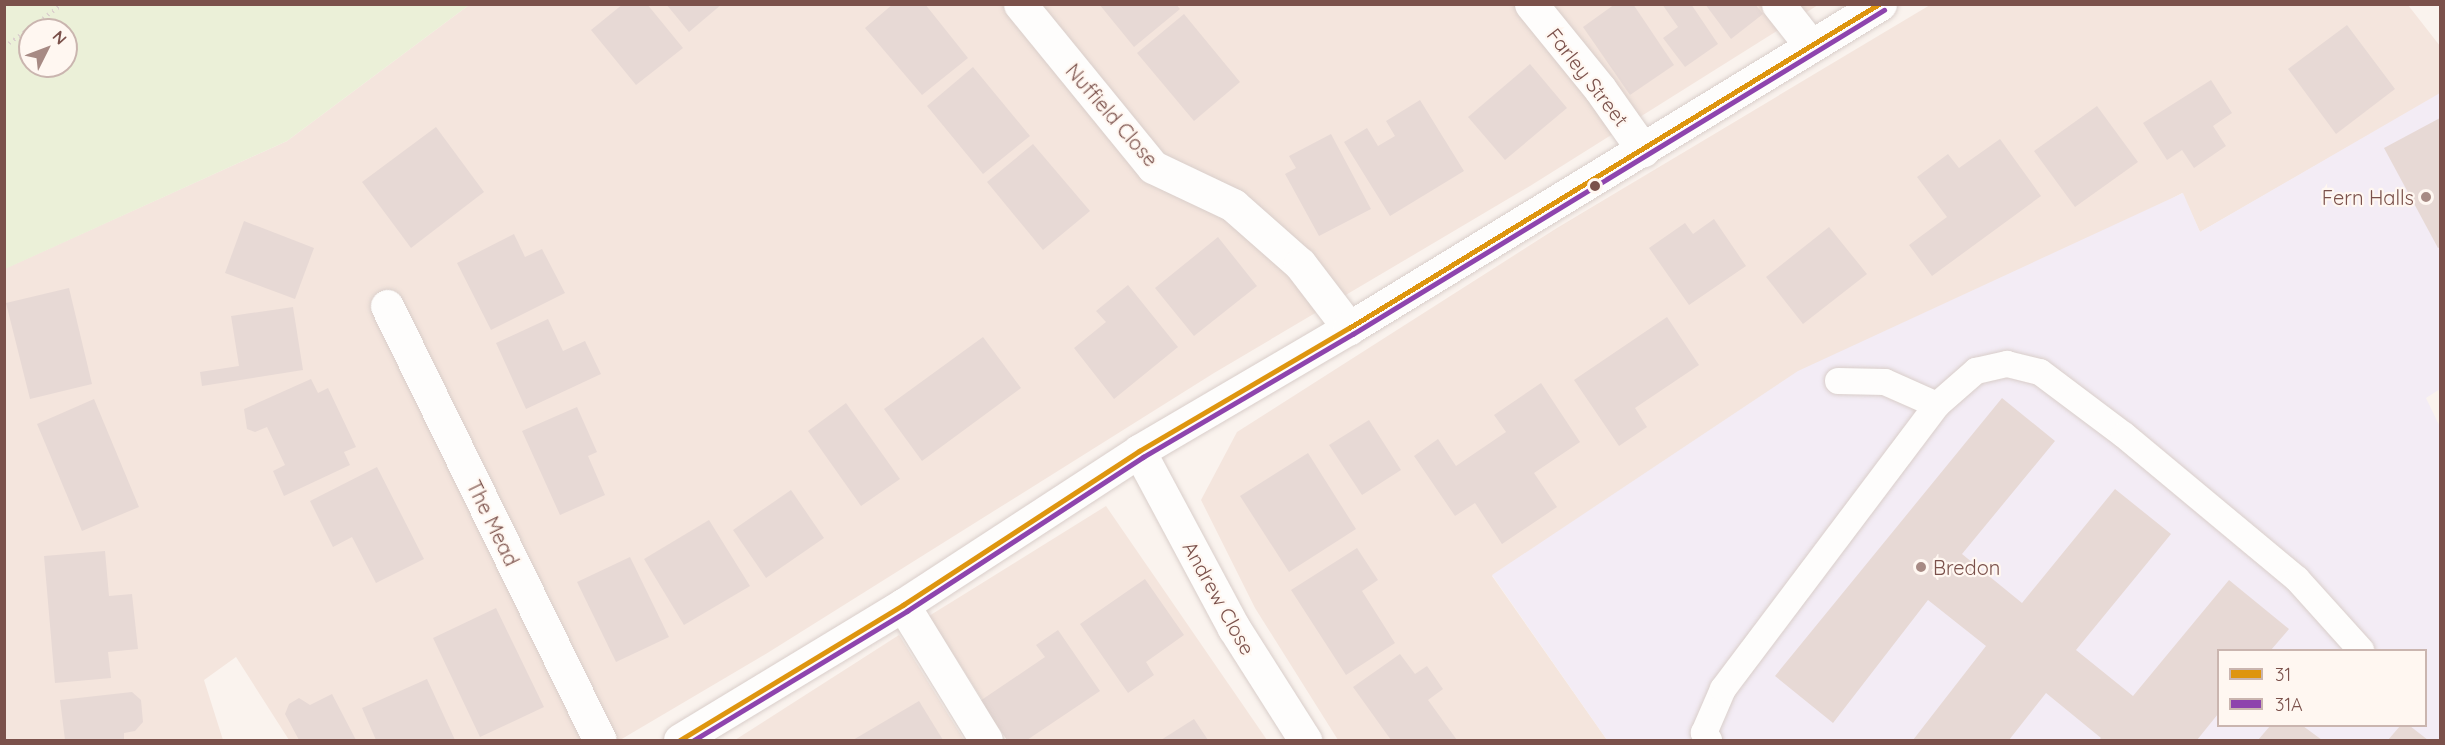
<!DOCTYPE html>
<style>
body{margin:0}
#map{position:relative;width:2445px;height:745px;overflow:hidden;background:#faf3ee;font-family:Quicksand,sans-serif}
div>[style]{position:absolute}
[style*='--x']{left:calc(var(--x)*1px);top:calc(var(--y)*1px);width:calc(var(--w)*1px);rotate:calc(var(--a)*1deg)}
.residential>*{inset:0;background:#f4e5dd}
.education>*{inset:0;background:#f3ecf5}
.green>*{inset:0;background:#ebf0d8}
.building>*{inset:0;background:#e7d9d5}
.path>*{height:4px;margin-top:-2px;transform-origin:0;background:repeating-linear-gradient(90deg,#dcd1ce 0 1.5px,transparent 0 6px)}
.roads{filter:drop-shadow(0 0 2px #d9ceca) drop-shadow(0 0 2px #d9ceca)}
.lane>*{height:26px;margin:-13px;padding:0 13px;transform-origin:13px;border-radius:13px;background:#fefdfc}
.street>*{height:33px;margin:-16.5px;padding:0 16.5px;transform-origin:16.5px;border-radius:16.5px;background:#fefdfc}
.bus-1>*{height:4.5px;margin:-2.25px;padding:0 2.25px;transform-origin:2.25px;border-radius:2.25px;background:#de950f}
.bus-2>*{height:4.5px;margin:-2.25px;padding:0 2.25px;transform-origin:2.25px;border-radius:2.25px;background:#8e44ad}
.dots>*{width:16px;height:16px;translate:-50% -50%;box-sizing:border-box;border:3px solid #fff7f1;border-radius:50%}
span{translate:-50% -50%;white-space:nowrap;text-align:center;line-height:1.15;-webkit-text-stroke:4.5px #fff7f1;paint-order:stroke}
.street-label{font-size:20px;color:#7b514b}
.poi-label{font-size:20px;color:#7b514b}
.right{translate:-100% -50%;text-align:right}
.left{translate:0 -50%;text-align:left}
.frame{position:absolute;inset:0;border:6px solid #7b514b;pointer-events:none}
.legend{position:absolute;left:2217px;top:649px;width:210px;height:78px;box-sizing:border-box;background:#fff7f1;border:2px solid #cab5af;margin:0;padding:8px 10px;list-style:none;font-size:18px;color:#7b514b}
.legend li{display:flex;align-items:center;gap:12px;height:30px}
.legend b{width:30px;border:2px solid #cab5af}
.north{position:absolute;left:18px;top:18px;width:60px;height:60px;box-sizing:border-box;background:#fff7f1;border:2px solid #cab5af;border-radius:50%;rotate:48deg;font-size:16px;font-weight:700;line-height:24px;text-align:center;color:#7b514b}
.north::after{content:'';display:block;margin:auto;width:21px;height:27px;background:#a78a84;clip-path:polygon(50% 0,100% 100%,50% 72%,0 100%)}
</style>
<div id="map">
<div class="residential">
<i style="clip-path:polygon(469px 5px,1818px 5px,1530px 186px,1214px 373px,769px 652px,620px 740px,289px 740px,236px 657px,204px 680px,223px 740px,5px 740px,4px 269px,287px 141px)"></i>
<i style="clip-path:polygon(1930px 5px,2408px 5px,2440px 46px,2440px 94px,2200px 232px,2182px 193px,1492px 576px,1607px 740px,1338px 740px,1255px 608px,1201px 500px,1237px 432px,1557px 228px)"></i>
<i style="clip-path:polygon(1106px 506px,1267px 740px,1008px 740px,929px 616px)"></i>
<i style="clip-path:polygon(899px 635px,964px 740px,735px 740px)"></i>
</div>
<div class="education">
<i style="clip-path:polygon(evenodd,2440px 93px,2440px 389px,2426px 398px,2440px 427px,2440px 740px,1607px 740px,1492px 575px,1798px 371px,2183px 193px,2200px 232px,2440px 93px,2218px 650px,2426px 650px,2426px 726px,2218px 726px,2218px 650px)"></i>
</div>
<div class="green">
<i style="clip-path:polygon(evenodd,4px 5px,5px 4px,469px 5px,287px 141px,5px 269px,4px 5px,30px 30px,66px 30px,66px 66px,30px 66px,30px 30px)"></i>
</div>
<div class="building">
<i style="clip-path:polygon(623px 4px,647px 4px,683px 48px,636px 85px,591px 30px)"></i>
<i style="clip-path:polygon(666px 4px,722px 4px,689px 32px)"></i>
<i style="clip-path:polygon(893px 4px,925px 4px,968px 58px,922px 95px,865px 28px)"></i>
<i style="clip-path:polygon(1099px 4px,1176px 4px,1180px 9px,1134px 47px)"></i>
<i style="clip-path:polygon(1615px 4px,1633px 4px,1674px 65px,1630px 95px,1583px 27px)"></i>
<i style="clip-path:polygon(1662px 4px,1691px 4px,1718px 44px,1685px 67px,1663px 38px,1678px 27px)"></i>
<i style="clip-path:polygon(1705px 4px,1755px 4px,1763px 14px,1731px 39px)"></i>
<i style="clip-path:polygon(1184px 14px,1240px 82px,1194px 121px,1137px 53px)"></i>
<i style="clip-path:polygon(2347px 25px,2395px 89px,2336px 134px,2288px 69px)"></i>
<i style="clip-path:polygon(1530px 64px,1567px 108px,1505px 160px,1468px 117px)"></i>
<i style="clip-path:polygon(973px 67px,1030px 136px,983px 174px,927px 106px)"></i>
<i style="clip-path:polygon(2211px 80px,2232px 113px,2213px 126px,2226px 146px,2194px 168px,2182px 150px,2167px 160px,2143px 123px)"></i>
<i style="clip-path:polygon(1420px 100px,1464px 171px,1390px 216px,1344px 142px,1367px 128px,1378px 146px,1395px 136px,1386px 121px)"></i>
<i style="clip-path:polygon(2097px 106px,2138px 162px,2075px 207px,2034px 151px)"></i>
<i style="clip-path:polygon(2440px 118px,2440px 247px,2438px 248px,2384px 148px)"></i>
<i style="clip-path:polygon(436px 127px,484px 192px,411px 248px,362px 182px)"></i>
<i style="clip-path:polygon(1331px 134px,1371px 209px,1319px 236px,1285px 174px,1296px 168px,1289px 156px)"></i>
<i style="clip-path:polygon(2000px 139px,2041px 196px,1932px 276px,1909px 245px,1947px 217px,1917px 177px,1948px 154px,1959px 168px)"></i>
<i style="clip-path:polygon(1033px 144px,1090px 211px,1043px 250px,987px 182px)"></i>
<i style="clip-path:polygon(1714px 219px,1746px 266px,1689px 305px,1649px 248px,1685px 223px,1693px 234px)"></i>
<i style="clip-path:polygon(244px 221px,314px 248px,295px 299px,225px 273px)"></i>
<i style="clip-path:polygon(1829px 227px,1867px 274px,1803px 324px,1766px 277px)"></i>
<i style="clip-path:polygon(514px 234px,525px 257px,542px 249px,565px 293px,491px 330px,457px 263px)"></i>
<i style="clip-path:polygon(1218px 237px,1257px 286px,1194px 336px,1155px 288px)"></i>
<i style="clip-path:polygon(1128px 285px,1178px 347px,1114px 399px,1074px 348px,1106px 322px,1096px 311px)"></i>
<i style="clip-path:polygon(69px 288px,92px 384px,30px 399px,6px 303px)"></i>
<i style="clip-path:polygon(293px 307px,303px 370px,202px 386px,200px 372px,239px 366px,231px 316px)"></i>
<i style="clip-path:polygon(1667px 317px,1699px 365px,1635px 408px,1647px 427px,1619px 446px,1574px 380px)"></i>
<i style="clip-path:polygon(548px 319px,563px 351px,585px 341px,601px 374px,526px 409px,496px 343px)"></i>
<i style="clip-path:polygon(983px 337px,1021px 388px,922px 461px,884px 409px)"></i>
<i style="clip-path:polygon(311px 379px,318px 393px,328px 388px,356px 447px,344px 452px,350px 465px,284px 496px,273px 471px,285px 465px,267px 427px,255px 432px,247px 429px,244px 409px)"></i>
<i style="clip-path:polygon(1541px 383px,1580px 442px,1534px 473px,1557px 507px,1502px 544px,1475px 503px,1455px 516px,1414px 456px,1438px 439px,1456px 466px,1506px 432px,1494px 415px)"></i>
<i style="clip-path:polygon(2002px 398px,2055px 441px,1962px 554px,2022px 603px,2115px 489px,2171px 534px,2076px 650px,2133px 696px,2229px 580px,2289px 629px,2271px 650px,2218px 650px,2218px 714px,2197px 740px,2099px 740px,2101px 738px,2046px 693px,2009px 740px,1913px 740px,1986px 646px,1928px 600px,1833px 723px,1775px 676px)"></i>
<i style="clip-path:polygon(94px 399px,139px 507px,82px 531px,37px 424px)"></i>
<i style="clip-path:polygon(846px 403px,900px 479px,861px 506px,808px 431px)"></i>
<i style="clip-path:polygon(577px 407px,597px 452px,588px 456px,605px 495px,560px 515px,522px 431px)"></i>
<i style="clip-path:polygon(1369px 420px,1401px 470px,1362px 495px,1329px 445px)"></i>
<i style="clip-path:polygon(1308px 453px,1356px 529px,1289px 572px,1240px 496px)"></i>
<i style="clip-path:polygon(377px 467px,424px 559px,376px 583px,352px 537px,333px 547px,310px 501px)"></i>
<i style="clip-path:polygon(791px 490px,824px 538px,766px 578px,733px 530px)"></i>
<i style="clip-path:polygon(709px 520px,750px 586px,684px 625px,644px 559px)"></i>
<i style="clip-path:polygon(1357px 548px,1378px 580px,1362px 591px,1395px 643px,1346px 675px,1291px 590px)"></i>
<i style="clip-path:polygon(105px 551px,109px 596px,132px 594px,138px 649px,108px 652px,111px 678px,55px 683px,44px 556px)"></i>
<i style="clip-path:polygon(630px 557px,669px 637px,616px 662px,577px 582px)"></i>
<i style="clip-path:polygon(1145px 579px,1184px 635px,1146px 662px,1154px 675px,1128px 693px,1080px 624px)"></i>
<i style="clip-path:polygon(496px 608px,544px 707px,480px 737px,433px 638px)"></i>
<i style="clip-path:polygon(1058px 630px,1100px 691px,1027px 740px,1007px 740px,980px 701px,1045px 657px,1036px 645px)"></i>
<i style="clip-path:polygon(1400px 654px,1415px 674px,1427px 666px,1443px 689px,1428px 700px,1457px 740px,1391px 740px,1353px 687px)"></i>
<i style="clip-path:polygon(427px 679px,455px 740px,376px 740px,362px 708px)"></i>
<i style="clip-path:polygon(132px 692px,141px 700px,143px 722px,135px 731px,124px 733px,124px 740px,65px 740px,60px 700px)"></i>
<i style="clip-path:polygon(332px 694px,356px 740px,299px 740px,285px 714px,289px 704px,299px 698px,310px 705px)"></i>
<i style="clip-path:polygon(919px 701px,943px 740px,853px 740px)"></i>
<i style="clip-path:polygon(1194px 719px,1208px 740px,1161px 740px)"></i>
<i style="clip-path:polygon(2270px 726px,2303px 726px,2322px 740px,2258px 740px)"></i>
<i style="clip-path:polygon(2400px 726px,2410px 726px,2428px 740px,2388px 740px)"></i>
</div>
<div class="path">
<i style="--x:4;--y:47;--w:73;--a:-36.1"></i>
</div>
<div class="roads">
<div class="lane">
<i style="--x:1838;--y:381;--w:47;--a:1.2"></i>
<i style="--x:1885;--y:382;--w:57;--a:23.9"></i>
<i style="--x:1709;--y:740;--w:9;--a:-126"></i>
<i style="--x:1704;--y:733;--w:48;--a:-66.6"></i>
<i style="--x:1723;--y:689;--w:356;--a:-53"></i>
<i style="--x:1937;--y:405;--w:52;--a:-41.1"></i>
<i style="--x:1976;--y:371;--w:32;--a:-13"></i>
<i style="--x:2007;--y:364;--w:34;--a:14"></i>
<i style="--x:2040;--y:372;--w:105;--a:36.9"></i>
<i style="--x:2124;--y:435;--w:225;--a:39.8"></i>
<i style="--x:2297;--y:579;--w:96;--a:48"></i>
</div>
<div class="street">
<i style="--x:1020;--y:4;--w:210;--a:50.8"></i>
<i style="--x:1153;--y:167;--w:89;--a:25.4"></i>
<i style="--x:1233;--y:205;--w:89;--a:41.4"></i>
<i style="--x:1300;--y:264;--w:81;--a:52.6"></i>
<i style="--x:1531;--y:4;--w:109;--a:50.9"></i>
<i style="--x:1600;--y:89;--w:75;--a:54.8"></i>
<i style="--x:1778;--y:4;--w:53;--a:51.8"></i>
<i style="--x:387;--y:306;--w:483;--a:63.9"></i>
<i style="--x:1139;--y:451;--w:201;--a:61.8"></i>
<i style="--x:1234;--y:628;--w:133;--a:57.6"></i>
<i style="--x:903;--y:605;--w:158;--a:58.4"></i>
<i style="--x:680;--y:740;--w:261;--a:-31.2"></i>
<i style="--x:903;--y:605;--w:282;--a:-33.1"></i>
<i style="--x:1139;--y:451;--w:243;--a:-30.4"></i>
<i style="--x:1349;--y:328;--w:622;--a:-31.39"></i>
</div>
</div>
<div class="bus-1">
<i style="--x:680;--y:740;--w:261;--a:-31.2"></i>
<i style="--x:903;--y:605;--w:282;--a:-33.1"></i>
<i style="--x:1139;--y:451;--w:243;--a:-30.4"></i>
<i style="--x:1349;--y:328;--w:621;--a:-31.44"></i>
</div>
<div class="bus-2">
<i style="--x:694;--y:740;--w:249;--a:-31.2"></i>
<i style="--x:907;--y:611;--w:282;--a:-33.1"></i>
<i style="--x:1143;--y:457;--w:243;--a:-30.4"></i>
<i style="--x:1353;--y:334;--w:622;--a:-31.39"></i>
</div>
<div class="dots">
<i style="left:1595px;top:186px;background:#7b514b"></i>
<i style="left:2426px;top:197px;background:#a78a84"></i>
<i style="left:1921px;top:567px;background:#a78a84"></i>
</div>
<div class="street-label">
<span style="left:1588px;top:77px;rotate:52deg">Farley Street</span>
<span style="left:1112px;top:115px;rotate:49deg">Nuffield Close</span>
<span style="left:493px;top:523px;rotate:64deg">The Mead</span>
<span style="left:1219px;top:598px;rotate:61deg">Andrew Close</span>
</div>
<div class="poi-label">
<span class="right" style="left:2414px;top:197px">Fern Halls</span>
<span class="left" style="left:1933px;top:567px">Bredon</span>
</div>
<div class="frame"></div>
<ul class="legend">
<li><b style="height:8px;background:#de950f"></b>31</li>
<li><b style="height:8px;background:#8e44ad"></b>31A</li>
</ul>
<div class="north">N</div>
</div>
